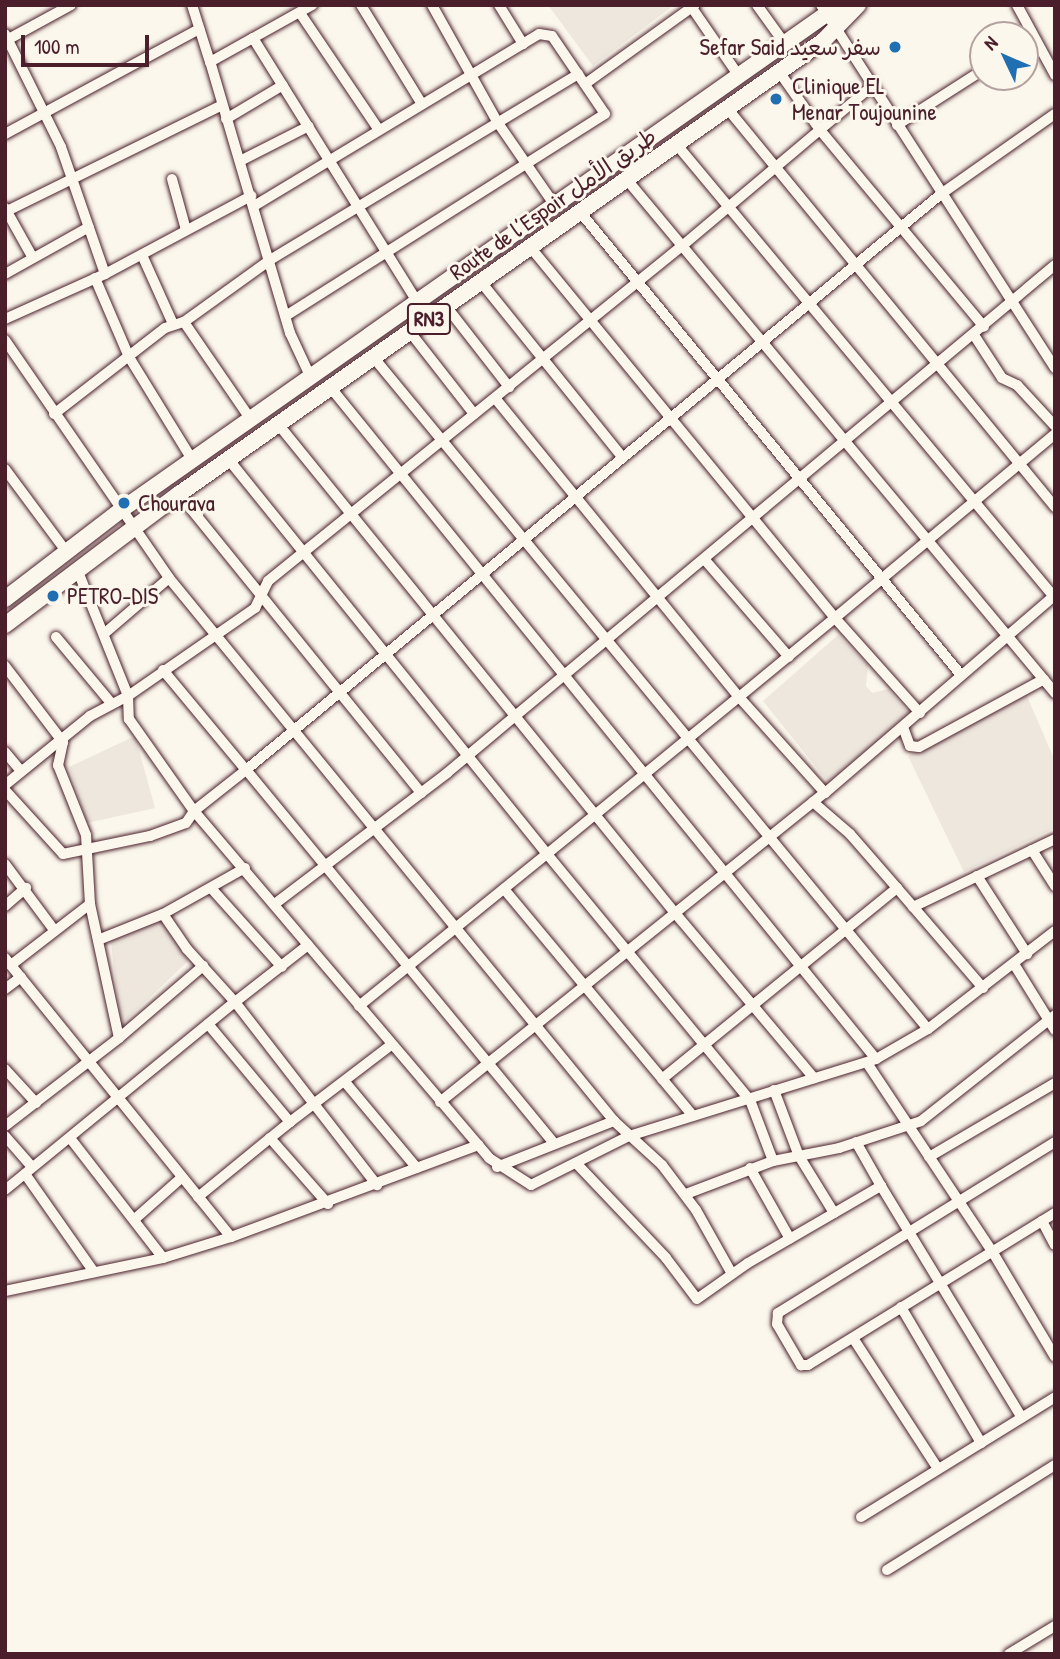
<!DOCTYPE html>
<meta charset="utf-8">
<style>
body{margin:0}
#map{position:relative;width:1060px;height:1659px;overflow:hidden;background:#fbf7ec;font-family:"Patrick Hand","Playpen Sans Arabic",sans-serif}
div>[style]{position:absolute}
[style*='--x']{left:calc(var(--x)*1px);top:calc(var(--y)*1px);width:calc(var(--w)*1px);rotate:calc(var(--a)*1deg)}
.built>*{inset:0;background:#eee7de}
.roads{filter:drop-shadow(0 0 2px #4a1f2b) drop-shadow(0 0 2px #4a1f2b)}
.minor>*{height:10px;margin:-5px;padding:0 5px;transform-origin:5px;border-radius:5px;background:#fbf7ec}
.highway>*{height:16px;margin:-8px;padding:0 8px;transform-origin:8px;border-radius:8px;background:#fbf7ec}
.dots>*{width:19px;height:19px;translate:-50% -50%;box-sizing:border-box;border:4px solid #fbf7ec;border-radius:50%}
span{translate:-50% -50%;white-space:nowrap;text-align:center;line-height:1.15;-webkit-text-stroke:6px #fbf7ec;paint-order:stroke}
.shield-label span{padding:2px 5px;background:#fbf7ec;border:2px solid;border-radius:5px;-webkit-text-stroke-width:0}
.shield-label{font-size:21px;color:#4a1f2b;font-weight:700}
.poi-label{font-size:23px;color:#4a1f2b}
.right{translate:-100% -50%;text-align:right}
.left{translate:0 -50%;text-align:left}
.street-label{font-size:23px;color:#4a1f2b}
.frame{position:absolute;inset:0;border:7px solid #4a1f2b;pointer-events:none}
.north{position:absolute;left:969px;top:21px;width:70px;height:70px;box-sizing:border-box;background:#fbf7ec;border:2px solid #b4a19f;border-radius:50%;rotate:314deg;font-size:19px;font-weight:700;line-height:28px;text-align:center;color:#4a1f2b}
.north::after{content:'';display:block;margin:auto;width:24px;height:32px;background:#1f6fb2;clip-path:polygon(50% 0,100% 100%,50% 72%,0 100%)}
.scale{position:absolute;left:21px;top:35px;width:128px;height:32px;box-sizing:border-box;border:4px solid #4a1f2b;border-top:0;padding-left:9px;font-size:21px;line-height:24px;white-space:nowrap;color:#4a1f2b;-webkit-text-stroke:5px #fbf7ec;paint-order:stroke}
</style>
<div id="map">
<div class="built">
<i style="clip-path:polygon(548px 5px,674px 5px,593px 66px)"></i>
<i style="clip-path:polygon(838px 635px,868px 665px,866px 686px,872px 693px,888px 689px,912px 717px,832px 787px,763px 701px)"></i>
<i style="clip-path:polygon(1026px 694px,1055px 761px,1055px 828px,964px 872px,908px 756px)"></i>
<i style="clip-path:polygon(135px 736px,155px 808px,87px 823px,69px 767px)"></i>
<i style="clip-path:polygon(163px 916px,188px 961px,121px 1025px,110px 936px)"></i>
</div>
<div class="roads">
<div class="minor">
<i style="--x:192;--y:5;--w:60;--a:72.5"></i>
<i style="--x:361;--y:5;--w:116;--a:58.4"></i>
<i style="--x:432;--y:5;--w:135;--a:60.8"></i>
<i style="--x:498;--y:123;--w:102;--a:55.4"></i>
<i style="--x:499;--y:5;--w:46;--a:58.4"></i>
<i style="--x:690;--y:5;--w:86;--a:55.4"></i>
<i style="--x:757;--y:5;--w:48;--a:54.3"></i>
<i style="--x:821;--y:5;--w:432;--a:57.2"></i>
<i style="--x:1017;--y:5;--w:80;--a:61.5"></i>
<i style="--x:300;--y:13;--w:141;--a:56"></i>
<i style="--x:5;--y:34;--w:126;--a:63.6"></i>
<i style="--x:61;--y:147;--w:134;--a:70.9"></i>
<i style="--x:253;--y:38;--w:68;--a:-29.2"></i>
<i style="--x:5;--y:41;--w:75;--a:-28.6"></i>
<i style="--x:780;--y:73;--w:70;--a:54.9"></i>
<i style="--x:820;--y:130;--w:256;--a:50.2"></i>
<i style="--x:585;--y:84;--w:135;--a:-35.7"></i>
<i style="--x:727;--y:108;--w:517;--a:50.58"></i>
<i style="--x:226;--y:119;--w:66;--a:-30.8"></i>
<i style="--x:897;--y:125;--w:102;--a:-32.6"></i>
<i style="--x:5;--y:134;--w:221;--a:-28.4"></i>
<i style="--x:677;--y:145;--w:590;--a:50.16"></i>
<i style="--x:240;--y:161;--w:77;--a:-26.9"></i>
<i style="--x:172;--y:179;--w:53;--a:74.6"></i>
<i style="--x:628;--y:181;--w:667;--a:50.17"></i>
<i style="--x:254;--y:206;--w:333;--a:-31.1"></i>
<i style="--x:539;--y:34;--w:13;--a:9"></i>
<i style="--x:552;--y:36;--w:94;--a:55.8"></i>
<i style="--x:605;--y:114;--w:378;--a:147.7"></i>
<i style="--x:5;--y:208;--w:57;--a:60.8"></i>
<i style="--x:7;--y:211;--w:240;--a:-26.2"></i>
<i style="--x:581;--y:213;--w:598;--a:50.56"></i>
<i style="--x:142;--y:255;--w:76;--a:65.8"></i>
<i style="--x:5;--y:274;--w:96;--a:-29.2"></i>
<i style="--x:95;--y:278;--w:86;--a:66.7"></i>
<i style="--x:129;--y:357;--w:122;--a:58.4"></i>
<i style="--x:481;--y:282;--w:226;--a:51.1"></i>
<i style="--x:446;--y:306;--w:103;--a:52.1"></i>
<i style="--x:5;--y:319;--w:110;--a:-24.2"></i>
<i style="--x:105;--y:274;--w:166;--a:-28.1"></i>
<i style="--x:184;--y:322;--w:119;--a:55.6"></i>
<i style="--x:410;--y:332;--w:104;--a:52"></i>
<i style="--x:974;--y:335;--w:51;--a:56.9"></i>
<i style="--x:1002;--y:378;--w:17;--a:25"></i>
<i style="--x:1017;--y:385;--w:56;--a:47.2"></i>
<i style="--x:5;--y:340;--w:289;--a:55.4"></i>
<i style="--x:169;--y:578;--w:702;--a:50.66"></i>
<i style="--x:614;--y:1121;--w:65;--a:42.5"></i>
<i style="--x:662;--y:1165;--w:56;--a:52.9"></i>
<i style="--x:696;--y:1210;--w:73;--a:60.6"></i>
<i style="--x:374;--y:358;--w:870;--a:50.46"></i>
<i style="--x:311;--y:378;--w:50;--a:-115"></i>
<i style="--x:290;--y:333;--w:283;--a:-106.4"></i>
<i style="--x:210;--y:62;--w:49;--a:-29.2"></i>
<i style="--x:253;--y:38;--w:312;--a:58.1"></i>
<i style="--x:331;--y:388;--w:864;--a:50.92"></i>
<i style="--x:495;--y:398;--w:386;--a:50.8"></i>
<i style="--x:739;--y:697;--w:124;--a:-39.5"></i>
<i style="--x:835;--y:618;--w:480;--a:-129.4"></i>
<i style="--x:54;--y:414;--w:140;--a:-37.8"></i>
<i style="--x:165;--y:328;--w:20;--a:-18"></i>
<i style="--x:184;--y:322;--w:106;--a:-35.8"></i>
<i style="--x:270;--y:260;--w:360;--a:-31.1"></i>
<i style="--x:278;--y:424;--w:630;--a:50.93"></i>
<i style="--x:675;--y:913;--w:216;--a:49.9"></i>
<i style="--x:229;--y:460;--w:506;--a:51.09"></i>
<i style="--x:547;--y:854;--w:248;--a:-39.3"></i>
<i style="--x:739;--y:697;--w:129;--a:48.1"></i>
<i style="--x:5;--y:469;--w:102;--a:53.4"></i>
<i style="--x:179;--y:494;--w:385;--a:51"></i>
<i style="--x:705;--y:560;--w:128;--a:49.1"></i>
<i style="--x:77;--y:569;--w:137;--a:68.1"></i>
<i style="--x:128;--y:696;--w:23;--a:88"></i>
<i style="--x:129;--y:719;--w:113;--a:54.8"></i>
<i style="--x:194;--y:811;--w:455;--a:49.6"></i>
<i style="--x:489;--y:1158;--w:50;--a:32.7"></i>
<i style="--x:531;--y:1185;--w:110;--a:-26.6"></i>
<i style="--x:629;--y:1136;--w:259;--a:-17.3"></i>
<i style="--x:876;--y:1059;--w:60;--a:-30"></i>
<i style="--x:928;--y:1029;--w:160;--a:-37.7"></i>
<i style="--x:105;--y:633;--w:84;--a:-40.7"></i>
<i style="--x:56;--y:637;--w:86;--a:50.2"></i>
<i style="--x:5;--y:666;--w:96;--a:52.7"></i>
<i style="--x:63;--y:742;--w:24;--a:102"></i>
<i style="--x:58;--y:765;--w:75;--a:68.2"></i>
<i style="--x:86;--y:835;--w:69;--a:86.7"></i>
<i style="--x:90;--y:904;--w:137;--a:77.8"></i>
<i style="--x:119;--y:1038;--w:144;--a:142.3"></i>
<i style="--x:920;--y:713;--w:127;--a:-131.8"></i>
<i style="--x:835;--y:618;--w:287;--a:-39.9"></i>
<i style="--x:903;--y:727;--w:20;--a:70"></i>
<i style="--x:910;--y:746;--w:9;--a:6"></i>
<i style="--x:919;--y:747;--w:142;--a:-28.5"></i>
<i style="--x:5;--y:752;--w:25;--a:50"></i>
<i style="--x:5;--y:785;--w:109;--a:-39.1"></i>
<i style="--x:90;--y:716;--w:43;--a:-27.8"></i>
<i style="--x:128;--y:696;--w:155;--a:-34.7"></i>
<i style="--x:255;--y:608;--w:30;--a:-64"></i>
<i style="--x:268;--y:581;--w:533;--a:-38.98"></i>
<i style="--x:682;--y:246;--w:248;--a:-40.1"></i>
<i style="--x:5;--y:790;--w:86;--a:47.8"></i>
<i style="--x:63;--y:854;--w:89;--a:-11.7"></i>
<i style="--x:150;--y:836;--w:38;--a:-20"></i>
<i style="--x:186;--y:823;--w:14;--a:-56"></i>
<i style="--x:194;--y:811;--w:66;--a:-38.3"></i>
<i style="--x:246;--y:770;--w:130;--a:-129.7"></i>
<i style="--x:813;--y:802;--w:49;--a:40.9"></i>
<i style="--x:850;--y:834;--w:72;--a:49"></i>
<i style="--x:1032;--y:850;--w:43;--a:57.4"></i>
<i style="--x:5;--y:864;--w:82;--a:53.4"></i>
<i style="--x:977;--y:876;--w:93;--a:57.3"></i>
<i style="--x:211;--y:888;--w:106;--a:48.1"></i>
<i style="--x:504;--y:889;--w:295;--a:50.2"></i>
<i style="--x:276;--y:903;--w:215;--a:-37.2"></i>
<i style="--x:447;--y:773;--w:792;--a:-39.88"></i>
<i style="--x:5;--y:906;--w:28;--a:-41"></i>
<i style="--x:913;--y:907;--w:157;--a:-25.6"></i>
<i style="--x:98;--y:940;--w:70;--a:-21.8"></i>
<i style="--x:163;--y:914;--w:94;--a:-29.3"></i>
<i style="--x:308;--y:945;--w:93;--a:142"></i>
<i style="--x:235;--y:1002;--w:232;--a:52.2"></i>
<i style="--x:5;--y:958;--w:359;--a:51"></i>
<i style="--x:1014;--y:964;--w:78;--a:58.2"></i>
<i style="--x:11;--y:965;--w:100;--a:-37.7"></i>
<i style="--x:5;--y:989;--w:20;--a:-37"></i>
<i style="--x:359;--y:1006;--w:242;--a:-39"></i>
<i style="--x:547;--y:854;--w:319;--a:50.5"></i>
<i style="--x:750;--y:1100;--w:65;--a:69.3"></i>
<i style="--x:208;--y:1024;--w:128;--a:50.1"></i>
<i style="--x:290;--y:1122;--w:127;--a:-37.3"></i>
<i style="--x:119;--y:1038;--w:111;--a:-40.6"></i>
<i style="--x:867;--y:1063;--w:226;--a:56.4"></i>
<i style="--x:992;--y:1251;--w:123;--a:59.3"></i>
<i style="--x:5;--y:1069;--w:46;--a:47.6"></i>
<i style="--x:662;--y:1079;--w:303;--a:-39.1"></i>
<i style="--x:897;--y:888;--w:132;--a:49.3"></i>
<i style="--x:345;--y:1082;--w:112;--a:50.1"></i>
<i style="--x:774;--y:1090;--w:71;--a:69.3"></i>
<i style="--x:799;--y:1156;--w:67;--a:58.4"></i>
<i style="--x:440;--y:1102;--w:494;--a:-38.8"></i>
<i style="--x:825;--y:793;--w:303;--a:-40.7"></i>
<i style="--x:290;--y:1122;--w:26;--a:141"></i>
<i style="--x:270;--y:1138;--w:88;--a:48.7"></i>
<i style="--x:5;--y:1136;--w:41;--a:48.9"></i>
<i style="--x:70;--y:1138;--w:152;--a:52.2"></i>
<i style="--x:553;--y:1142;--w:482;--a:-129.5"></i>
<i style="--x:246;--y:770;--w:903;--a:-39.65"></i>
<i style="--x:941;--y:194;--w:139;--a:-35.1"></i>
<i style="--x:856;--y:1142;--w:51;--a:60.4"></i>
<i style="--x:1055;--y:1142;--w:326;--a:148.3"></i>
<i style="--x:778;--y:1313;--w:11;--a:95"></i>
<i style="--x:777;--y:1324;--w:48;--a:59.7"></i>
<i style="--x:801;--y:1365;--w:7;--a:0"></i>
<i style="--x:808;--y:1365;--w:290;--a:-31.6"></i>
<i style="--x:929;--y:1157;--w:146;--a:-30.4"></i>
<i style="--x:576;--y:1163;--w:131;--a:46.5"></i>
<i style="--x:666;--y:1258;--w:51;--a:52.9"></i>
<i style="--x:697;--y:1299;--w:62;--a:-35.2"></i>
<i style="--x:748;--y:1263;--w:154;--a:-30.1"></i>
<i style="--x:881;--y:1186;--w:271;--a:58.7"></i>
<i style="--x:497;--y:1167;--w:126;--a:-21.5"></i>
<i style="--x:750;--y:1168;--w:81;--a:60.6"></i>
<i style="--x:25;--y:1174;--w:120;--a:54.9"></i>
<i style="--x:5;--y:1190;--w:297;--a:-39.3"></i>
<i style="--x:235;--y:1002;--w:72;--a:-132.2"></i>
<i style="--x:187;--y:949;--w:42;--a:-124.4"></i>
<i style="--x:686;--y:1194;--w:93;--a:-20.8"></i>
<i style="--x:773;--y:1161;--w:67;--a:-11.1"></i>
<i style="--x:839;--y:1148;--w:86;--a:-18.2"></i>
<i style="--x:921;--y:1121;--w:171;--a:-38.3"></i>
<i style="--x:198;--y:1197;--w:93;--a:-39.3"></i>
<i style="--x:136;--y:1218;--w:60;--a:-41.6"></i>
<i style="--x:1042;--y:1221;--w:27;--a:62"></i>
<i style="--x:5;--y:1291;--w:161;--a:-11.8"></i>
<i style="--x:163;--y:1258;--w:71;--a:-17.2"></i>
<i style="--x:231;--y:1237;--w:264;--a:-20.4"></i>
<i style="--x:901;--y:1307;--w:158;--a:59.5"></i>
<i style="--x:853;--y:1338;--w:156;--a:57"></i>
<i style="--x:861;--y:1517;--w:228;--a:-31.7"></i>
<i style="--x:887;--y:1570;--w:198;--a:-32"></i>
<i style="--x:1009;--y:1654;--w:54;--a:-31.3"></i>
</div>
<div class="highway">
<i style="--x:5;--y:599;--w:146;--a:-37.5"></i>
<i style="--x:121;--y:510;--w:864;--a:-35.11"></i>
<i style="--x:828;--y:13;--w:21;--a:-5"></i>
<i style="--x:5;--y:625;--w:218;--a:-37"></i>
<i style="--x:179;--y:494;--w:787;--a:-35.12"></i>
<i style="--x:823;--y:41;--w:50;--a:-45.8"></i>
</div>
</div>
<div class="dots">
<i style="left:895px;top:47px;background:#1f6fb2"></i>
<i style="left:776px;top:99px;background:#1f6fb2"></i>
<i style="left:124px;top:503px;background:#1f6fb2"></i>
<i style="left:53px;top:596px;background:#1f6fb2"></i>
</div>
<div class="shield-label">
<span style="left:429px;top:319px">RN3</span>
</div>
<div class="poi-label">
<span class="right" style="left:881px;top:47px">Sefar Said سفر سعيد</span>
<span class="left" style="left:792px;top:99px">Clinique EL<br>Menar Toujounine</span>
<span class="left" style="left:138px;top:503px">Chourava</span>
<span class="left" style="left:67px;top:596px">PETRO-DIS</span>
</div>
<div class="street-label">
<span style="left:553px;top:204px;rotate:-35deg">Route de l’Espoir طريق الأمل</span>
</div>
<div class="frame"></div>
<div class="north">N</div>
<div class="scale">100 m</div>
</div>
